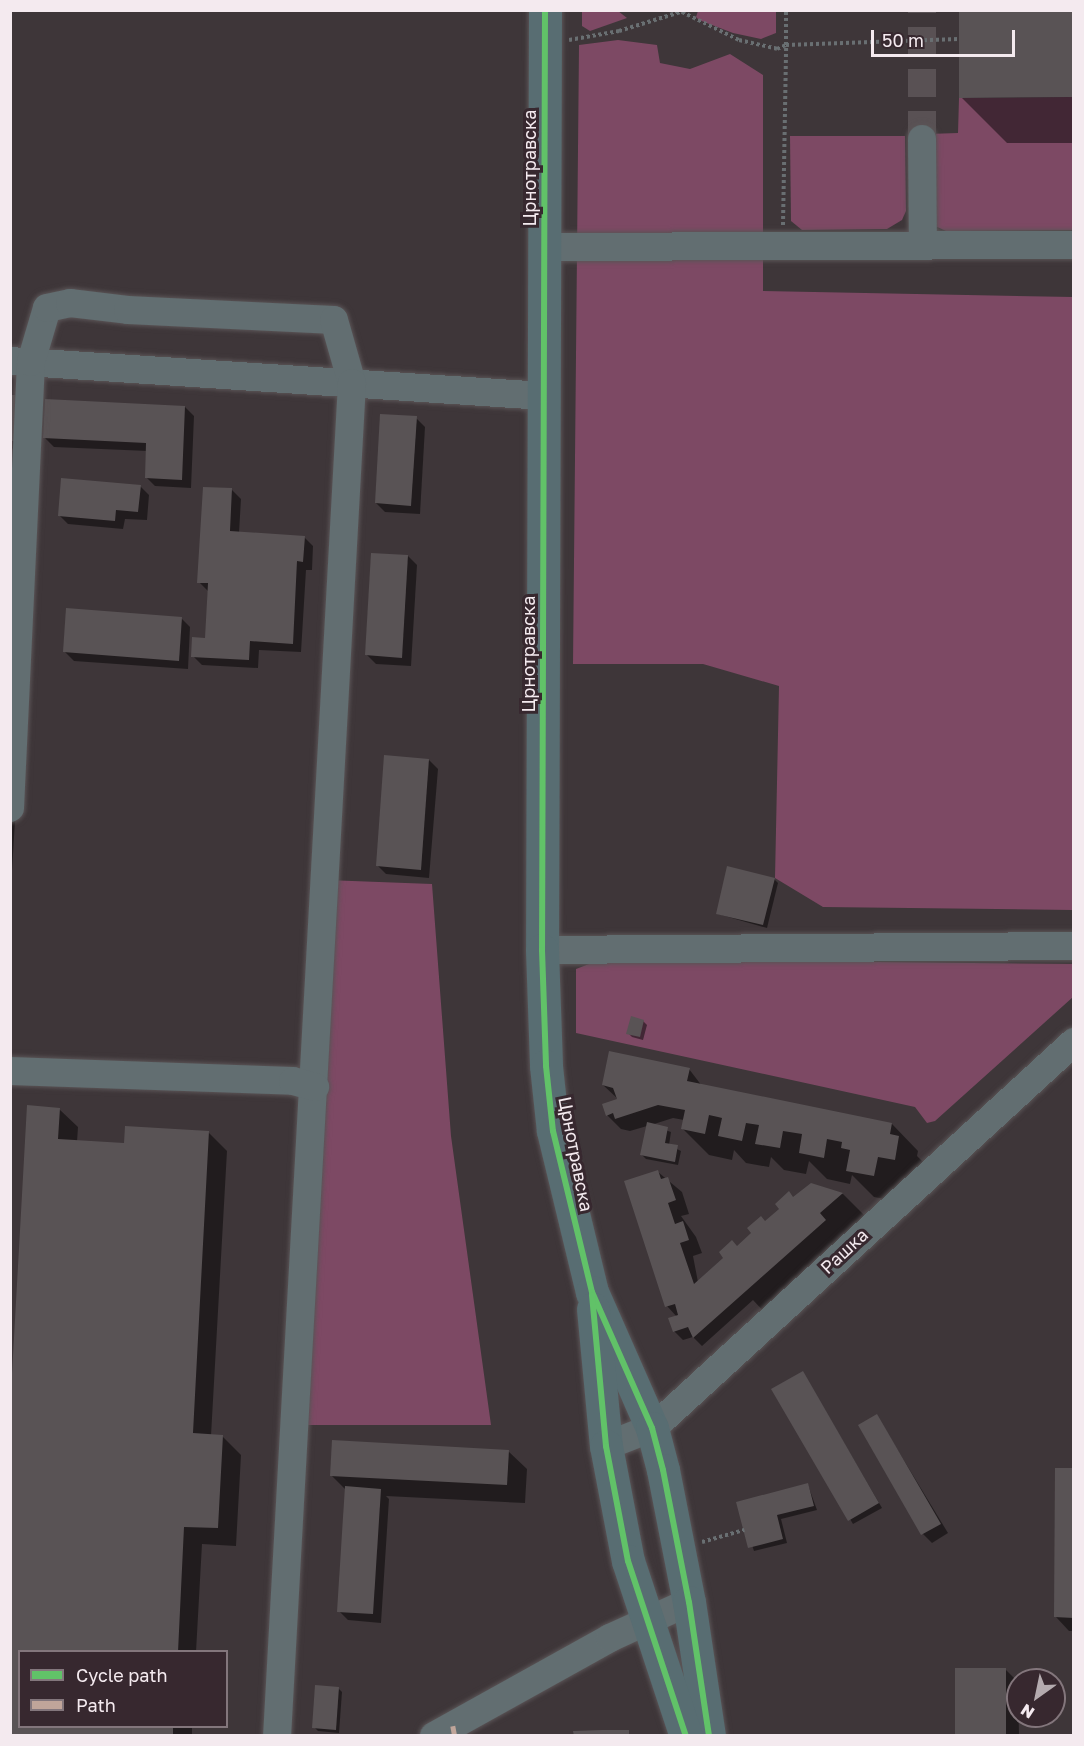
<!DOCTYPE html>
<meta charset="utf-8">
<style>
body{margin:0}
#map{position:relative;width:1084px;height:1746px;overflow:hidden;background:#3e3639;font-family:"Golos Text",sans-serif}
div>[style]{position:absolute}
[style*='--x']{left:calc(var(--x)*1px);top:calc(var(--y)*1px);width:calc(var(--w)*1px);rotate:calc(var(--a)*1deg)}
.green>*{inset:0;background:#7d4964}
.shadow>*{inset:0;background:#0007}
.building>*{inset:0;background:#595355}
.minor-tunnel>*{height:28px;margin-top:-14px;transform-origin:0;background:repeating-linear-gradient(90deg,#595154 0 28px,transparent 0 42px)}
.path>*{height:4px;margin-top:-2px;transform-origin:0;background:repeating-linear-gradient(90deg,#696f72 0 3px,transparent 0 6px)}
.roads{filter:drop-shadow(0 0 2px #5a5456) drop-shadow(0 0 2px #5a5456)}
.minor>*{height:28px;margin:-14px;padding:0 14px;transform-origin:14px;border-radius:14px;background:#626e71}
.major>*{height:33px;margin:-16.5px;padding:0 16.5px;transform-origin:16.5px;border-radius:16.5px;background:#586d72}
.quiet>*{height:4.5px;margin-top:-2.25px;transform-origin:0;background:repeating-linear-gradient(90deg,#c0a59a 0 9px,transparent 0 13.5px)}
.cycleway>*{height:6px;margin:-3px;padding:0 3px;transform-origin:3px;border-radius:3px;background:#61c268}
span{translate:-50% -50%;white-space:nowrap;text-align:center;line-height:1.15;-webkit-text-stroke:6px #37282f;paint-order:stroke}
.street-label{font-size:18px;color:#f4eaef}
.frame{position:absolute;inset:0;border:12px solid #f4eaef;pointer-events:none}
.legend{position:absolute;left:18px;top:1650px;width:210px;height:78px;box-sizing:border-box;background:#37282f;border:2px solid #83767c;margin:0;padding:8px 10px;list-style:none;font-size:18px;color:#f4eaef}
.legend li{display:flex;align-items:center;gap:12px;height:30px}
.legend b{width:30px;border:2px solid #83767c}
.north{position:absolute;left:1006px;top:1668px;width:60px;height:60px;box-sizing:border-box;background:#37282f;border:2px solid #83767c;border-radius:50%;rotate:213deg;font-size:16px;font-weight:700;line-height:24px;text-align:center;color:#f4eaef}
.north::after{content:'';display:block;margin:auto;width:21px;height:27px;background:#b4abaf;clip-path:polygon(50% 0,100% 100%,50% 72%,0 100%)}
.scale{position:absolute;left:871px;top:30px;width:144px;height:27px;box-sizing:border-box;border:3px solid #f4eaef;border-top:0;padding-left:8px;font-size:18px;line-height:21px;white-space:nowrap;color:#f4eaef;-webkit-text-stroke:4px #37282f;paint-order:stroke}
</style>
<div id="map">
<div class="green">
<i style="clip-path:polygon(582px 11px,618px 11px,627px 18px,590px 31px,582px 26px)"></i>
<i style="clip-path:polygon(698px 11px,776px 11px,776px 33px,761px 39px,733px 33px,699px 20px,696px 17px)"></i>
<i style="clip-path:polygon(618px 40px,657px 45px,660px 63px,690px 69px,730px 54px,763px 75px,763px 291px,1073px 297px,1073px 910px,823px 907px,775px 878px,779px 686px,703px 664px,573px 664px,579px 45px)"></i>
<i style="clip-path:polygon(1073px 97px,1073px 230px,946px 231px,935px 226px,928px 134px,958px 133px,959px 98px)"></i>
<i style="clip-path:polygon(790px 136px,905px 136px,906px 211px,902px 220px,887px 229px,802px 230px,791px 221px)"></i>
<i style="clip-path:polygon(326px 880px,432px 884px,451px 1136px,491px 1425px,295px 1425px)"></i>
<i style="clip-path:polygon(602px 959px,1073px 964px,1073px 997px,935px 1121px,927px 1123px,915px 1107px,576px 1033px,576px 969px)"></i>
</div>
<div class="shadow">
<i style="clip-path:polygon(1074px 10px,1074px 143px,1007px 143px,961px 97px)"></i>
<i style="clip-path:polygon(10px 396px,22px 450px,10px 449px)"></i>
<i style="clip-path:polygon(185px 407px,194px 416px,191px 488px,155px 486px,146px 477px,148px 451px,54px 447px,45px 438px)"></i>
<i style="clip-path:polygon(416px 418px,425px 427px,420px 514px,385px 512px,376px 503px)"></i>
<i style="clip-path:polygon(140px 486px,149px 495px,147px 520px,125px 519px,123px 529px,68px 524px,59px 515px)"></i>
<i style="clip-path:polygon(232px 490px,241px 499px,239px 533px,304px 537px,313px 546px,312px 570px,306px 570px,301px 652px,259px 650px,258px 668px,202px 665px,193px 656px,206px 640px,208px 591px,199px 582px)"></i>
<i style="clip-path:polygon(408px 556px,417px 565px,411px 666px,376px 664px,367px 655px)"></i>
<i style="clip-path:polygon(181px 618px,190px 627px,188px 669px,74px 661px,65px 652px)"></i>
<i style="clip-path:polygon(429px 760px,438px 769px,429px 878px,386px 874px,377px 865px)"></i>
<i style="clip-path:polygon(10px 783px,17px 789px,10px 902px)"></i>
<i style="clip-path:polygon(774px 879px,778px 883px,767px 928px,718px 914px)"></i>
<i style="clip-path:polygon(643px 1021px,647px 1025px,643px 1040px,632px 1037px,628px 1033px)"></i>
<i style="clip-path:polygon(689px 1069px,702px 1086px,892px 1124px,918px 1151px,917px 1156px,925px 1164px,901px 1202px,874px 1197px,852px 1175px,850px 1184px,827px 1179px,809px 1161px,806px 1174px,784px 1170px,771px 1157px,769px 1167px,746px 1163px,734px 1150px,732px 1160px,709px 1155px,682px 1128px,684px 1120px,673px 1118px,651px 1125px,671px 1132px,669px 1145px,681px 1151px,678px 1165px,646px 1159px,642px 1155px,647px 1126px,630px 1131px,621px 1129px,607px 1115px,619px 1100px,603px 1085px)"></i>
<i style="clip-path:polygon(59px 1109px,78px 1127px,77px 1142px,125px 1144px,208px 1132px,227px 1151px,211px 1436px,222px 1436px,241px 1455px,236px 1546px,202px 1544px,196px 1652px,20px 1652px,20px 1726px,192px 1726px,192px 1736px,10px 1736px)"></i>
<i style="clip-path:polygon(658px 1172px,682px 1192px,689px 1214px,681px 1216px,696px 1237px,702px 1253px,693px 1256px,698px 1282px,812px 1185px,843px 1194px,869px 1220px,770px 1318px,753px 1300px,702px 1346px,693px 1337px,683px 1340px,674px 1331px,677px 1317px,667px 1306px)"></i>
<i style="clip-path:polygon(803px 1373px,882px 1508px,853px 1524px,773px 1390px)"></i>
<i style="clip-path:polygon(877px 1416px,948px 1533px,932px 1543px,923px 1534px)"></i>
<i style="clip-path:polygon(508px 1451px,527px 1469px,525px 1503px,386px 1496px,389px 1499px,381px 1623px,348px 1620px,339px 1611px,346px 1490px,331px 1475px)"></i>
<i style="clip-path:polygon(1074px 1469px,1074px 1631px,1069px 1631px,1056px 1617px)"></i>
<i style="clip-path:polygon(808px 1485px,817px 1510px,781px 1519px,787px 1543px,754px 1551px,738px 1503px)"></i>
<i style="clip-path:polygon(1005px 1669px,1018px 1682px,1019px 1736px,956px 1736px)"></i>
<i style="clip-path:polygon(338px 1688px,342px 1692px,339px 1733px,318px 1731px,314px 1727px)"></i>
</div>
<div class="building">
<i style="clip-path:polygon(959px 10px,1074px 10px,1074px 97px,959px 98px)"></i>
<i style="clip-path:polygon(10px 395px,16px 395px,14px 441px,10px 441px)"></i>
<i style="clip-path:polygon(45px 399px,185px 406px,182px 480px,145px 478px,146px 443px,43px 438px)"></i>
<i style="clip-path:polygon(380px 414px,417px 416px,411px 506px,375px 503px)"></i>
<i style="clip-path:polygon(61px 478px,141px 485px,138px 512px,116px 510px,115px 521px,58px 516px)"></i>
<i style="clip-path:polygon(203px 487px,232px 488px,230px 531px,305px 536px,303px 562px,297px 561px,293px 644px,250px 641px,249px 660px,191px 657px,192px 637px,205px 638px,208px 583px,197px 583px)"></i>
<i style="clip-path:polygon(371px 553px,408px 555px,402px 658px,365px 655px)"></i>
<i style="clip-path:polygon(66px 608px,182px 617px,179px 661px,63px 652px)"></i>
<i style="clip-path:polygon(384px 755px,429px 759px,421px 870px,376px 866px)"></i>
<i style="clip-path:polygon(727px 866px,775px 878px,763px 925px,716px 914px)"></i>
<i style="clip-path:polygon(631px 1016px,644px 1020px,640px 1037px,626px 1034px)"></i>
<i style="clip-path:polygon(609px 1051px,690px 1068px,687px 1081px,892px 1123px,890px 1134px,899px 1136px,895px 1160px,878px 1157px,874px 1176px,846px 1171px,850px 1150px,841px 1148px,842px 1142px,827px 1139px,824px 1158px,799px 1153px,802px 1134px,783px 1131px,780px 1148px,755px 1144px,759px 1125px,746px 1123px,742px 1141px,718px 1136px,722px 1118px,718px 1117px,709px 1115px,705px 1134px,681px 1129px,685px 1110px,658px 1105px,615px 1119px,613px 1113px,606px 1116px,602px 1104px,617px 1099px,613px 1088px,602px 1085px)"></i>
<i style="clip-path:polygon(27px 1105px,60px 1108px,58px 1139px,124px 1143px,125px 1126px,209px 1131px,193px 1433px,223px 1435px,218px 1528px,184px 1527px,178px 1652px,20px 1652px,20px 1726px,173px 1726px,173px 1736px,10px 1736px,10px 1409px)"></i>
<i style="clip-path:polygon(647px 1122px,668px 1127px,665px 1143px,678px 1145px,675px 1162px,640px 1155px)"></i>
<i style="clip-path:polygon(658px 1170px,661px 1179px,668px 1177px,676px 1200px,668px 1203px,675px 1224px,683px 1221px,689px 1240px,680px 1243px,694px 1284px,723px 1258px,719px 1252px,732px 1240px,737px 1246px,751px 1233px,747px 1228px,761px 1216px,765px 1221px,779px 1209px,775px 1204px,789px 1191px,793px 1197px,811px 1183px,843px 1193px,820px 1213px,826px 1220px,693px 1338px,688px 1327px,673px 1332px,668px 1318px,678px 1315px,675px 1304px,665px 1307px,624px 1181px)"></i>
<i style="clip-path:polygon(803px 1371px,879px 1503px,848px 1521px,771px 1389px)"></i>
<i style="clip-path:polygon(877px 1414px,941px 1524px,921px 1535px,858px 1425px)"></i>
<i style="clip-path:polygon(332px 1440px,509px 1450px,507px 1485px,330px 1476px)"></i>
<i style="clip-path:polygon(1055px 1468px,1074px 1468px,1074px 1618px,1054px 1617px)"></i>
<i style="clip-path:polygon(808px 1483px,814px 1506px,777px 1515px,783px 1539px,748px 1548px,736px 1502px)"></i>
<i style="clip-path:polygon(345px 1486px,381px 1489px,373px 1614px,337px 1612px)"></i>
<i style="clip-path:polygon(955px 1668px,1006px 1668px,1006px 1736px,955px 1736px)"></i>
<i style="clip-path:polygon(315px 1685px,339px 1687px,336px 1730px,312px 1728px)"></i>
<i style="clip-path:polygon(602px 1730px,629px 1730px,629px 1736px,574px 1736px,573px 1731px)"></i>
</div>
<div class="minor-tunnel">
<i style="--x:922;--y:139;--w:129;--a:-90"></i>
</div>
<div class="path">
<i style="--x:669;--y:10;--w:13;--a:9"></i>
<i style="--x:682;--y:12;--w:64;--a:26.2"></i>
<i style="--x:739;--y:40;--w:39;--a:13"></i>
<i style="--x:777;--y:49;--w:10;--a:-24"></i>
<i style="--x:786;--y:45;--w:35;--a:-90"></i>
<i style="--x:569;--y:40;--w:51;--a:-10.2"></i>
<i style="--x:619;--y:31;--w:71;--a:-17.2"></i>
<i style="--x:783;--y:225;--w:180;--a:-89"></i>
<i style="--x:786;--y:45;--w:173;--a:-2"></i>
<i style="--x:702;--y:1542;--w:44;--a:-15.9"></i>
</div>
<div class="roads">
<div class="minor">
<i style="--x:922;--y:139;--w:105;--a:89.5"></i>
<i style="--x:544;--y:247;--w:530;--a:-0.22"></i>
<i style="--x:10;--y:361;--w:535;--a:3.75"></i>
<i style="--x:10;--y:808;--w:446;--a:-87.3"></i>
<i style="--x:31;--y:362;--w:56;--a:-73.5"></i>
<i style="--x:47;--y:308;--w:24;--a:-12"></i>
<i style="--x:70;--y:303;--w:58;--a:6.9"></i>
<i style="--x:128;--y:310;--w:206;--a:2.8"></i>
<i style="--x:334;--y:320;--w:66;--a:74.1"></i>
<i style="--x:352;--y:383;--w:1355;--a:93.17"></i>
<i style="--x:542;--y:950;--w:532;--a:-0.43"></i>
<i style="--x:10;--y:1071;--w:283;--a:2"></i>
<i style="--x:293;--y:1081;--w:23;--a:15"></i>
<i style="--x:606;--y:1446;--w:49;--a:-21.4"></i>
<i style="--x:652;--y:1428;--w:13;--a:-39"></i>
<i style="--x:662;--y:1420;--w:559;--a:-42.54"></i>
<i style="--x:434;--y:1736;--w:201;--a:-29.1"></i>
<i style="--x:610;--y:1638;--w:87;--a:-24.5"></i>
</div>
<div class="major">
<i style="--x:545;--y:10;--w:940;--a:90.18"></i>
<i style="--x:542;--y:950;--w:116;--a:88"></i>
<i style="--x:546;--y:1066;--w:65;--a:83.9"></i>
<i style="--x:553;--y:1131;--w:166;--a:76.4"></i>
<i style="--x:592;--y:1292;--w:149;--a:66.2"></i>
<i style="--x:652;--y:1428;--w:43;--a:75.3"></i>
<i style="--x:663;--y:1470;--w:135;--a:78.9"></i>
<i style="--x:689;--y:1602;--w:135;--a:81.5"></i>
<i style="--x:593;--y:1309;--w:138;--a:84.6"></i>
<i style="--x:606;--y:1446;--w:117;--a:79.2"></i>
<i style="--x:628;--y:1561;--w:184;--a:71.7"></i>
</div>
</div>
<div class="quiet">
<i style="--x:453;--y:1726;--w:10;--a:79"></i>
</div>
<div class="cycleway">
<i style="--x:545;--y:10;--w:940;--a:90.18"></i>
<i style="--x:542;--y:950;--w:116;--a:88"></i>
<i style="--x:546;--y:1066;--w:65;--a:83.9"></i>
<i style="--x:553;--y:1131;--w:166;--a:76.4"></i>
<i style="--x:592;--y:1292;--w:149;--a:66.2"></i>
<i style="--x:652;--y:1428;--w:43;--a:75.3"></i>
<i style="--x:663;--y:1470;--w:135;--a:78.9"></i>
<i style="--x:689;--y:1602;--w:135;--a:81.5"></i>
<i style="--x:592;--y:1295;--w:152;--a:84.7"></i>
<i style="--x:606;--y:1446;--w:117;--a:79.2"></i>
<i style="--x:628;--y:1561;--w:184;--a:71.7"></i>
</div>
<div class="street-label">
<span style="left:529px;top:168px;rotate:-90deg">Црнотравска</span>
<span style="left:528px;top:654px;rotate:-90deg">Црнотравска</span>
<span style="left:576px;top:1154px;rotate:79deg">Црнотравска</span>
<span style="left:844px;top:1251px;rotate:-43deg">Рашка</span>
</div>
<div class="frame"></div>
<ul class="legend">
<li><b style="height:8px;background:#61c268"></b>Cycle path</li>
<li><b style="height:8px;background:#c0a59a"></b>Path</li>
</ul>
<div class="north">N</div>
<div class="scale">50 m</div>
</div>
